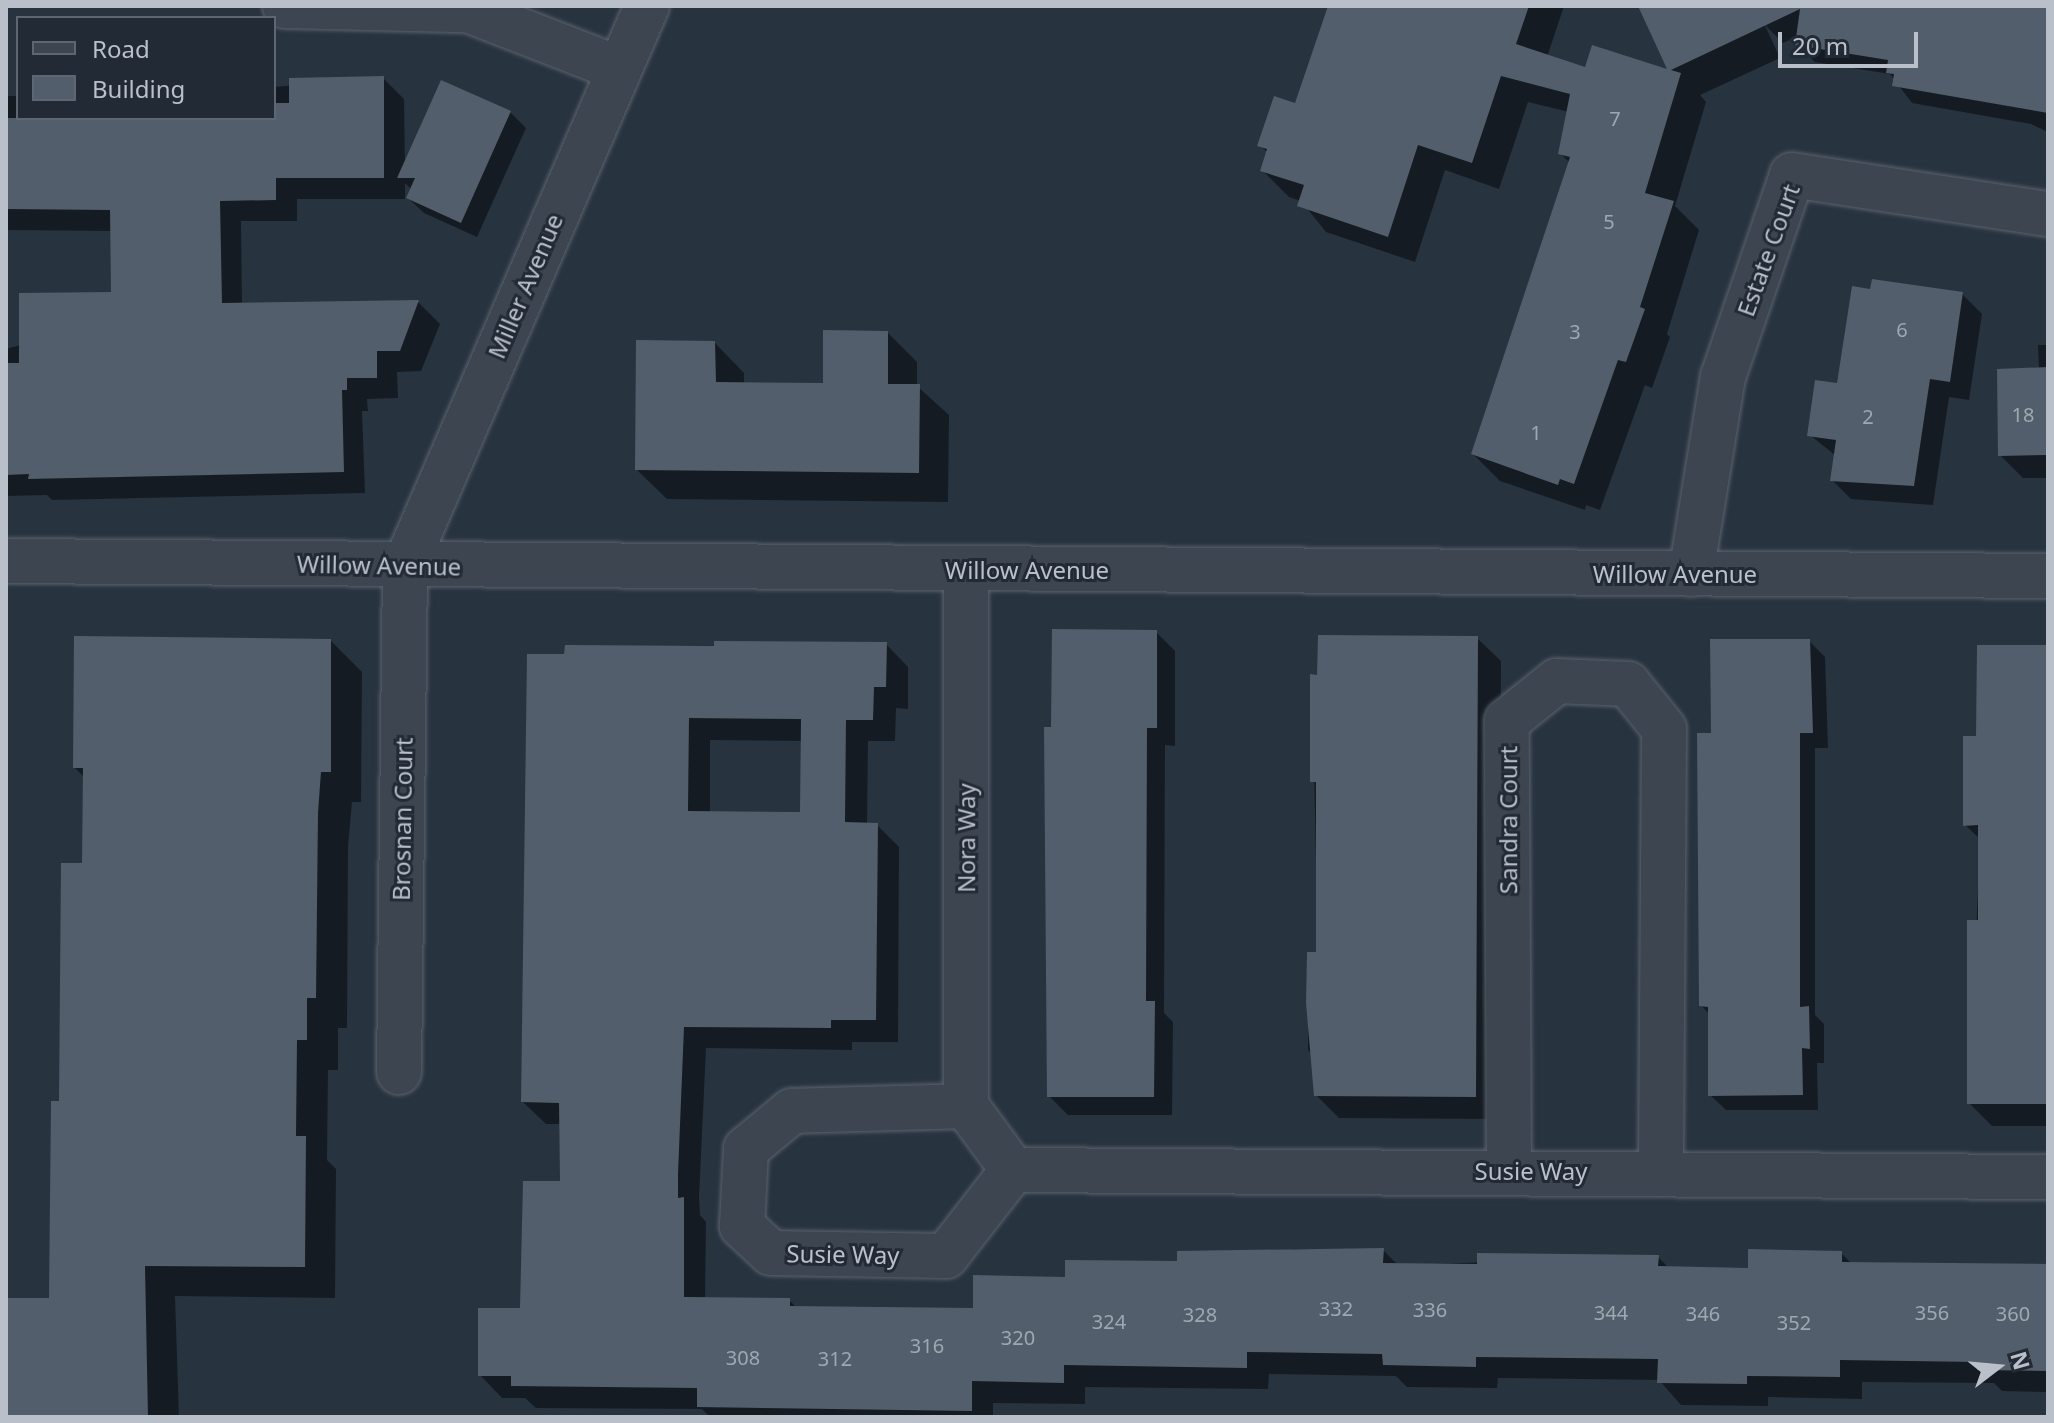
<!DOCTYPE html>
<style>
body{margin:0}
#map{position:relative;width:2054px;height:1423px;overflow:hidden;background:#283340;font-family:"Noto Sans",sans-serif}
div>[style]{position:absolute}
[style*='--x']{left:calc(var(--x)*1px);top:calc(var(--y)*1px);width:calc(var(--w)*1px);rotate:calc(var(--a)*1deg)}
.shadow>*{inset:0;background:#0007}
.building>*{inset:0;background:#525e6b}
.roads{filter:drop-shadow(0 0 2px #5a636d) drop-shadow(0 0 2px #5a636d)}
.street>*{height:44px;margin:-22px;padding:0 22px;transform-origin:22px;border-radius:22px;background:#3c4550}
span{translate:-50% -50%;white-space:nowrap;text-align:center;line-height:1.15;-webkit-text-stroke:6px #212a35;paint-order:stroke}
.number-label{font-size:20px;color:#9fa8b2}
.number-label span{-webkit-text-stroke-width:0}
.street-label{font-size:24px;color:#b9c0ca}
.frame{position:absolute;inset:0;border:8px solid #b9c0ca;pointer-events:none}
.legend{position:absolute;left:16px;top:16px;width:260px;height:104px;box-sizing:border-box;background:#212a35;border:2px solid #5e6671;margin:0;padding:10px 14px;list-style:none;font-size:24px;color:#b9c0ca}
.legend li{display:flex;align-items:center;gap:16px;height:40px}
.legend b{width:40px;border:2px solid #5e6671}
.north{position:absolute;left:1958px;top:1327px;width:80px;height:80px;-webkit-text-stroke:6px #212a35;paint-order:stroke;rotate:74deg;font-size:22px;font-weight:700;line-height:32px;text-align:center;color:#b9c0ca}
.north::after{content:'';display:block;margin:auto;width:28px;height:36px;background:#b9c0ca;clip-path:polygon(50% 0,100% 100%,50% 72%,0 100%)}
.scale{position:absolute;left:1778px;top:32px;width:140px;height:36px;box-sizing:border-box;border:4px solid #b9c0ca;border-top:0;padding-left:10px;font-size:24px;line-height:28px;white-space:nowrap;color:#b9c0ca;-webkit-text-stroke:6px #212a35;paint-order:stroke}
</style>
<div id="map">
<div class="shadow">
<i style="clip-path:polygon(1330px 6px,1564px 6px,1547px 57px,1586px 70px,1671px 72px,1644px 6px,1756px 6px,1780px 58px,1700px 95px,1706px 102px,1675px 206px,1699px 230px,1667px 334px,1670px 337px,1652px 388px,1645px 385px,1600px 510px,1586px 505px,1585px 510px,1500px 481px,1473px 454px,1570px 163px,1560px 153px,1569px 112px,1528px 102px,1499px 189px,1445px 170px,1415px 262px,1326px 232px,1301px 201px,1289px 197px,1262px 170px,1268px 153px,1260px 145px,1296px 106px)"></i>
<i style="clip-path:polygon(1769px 6px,2048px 6px,2048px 132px,2031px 124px,1912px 103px,1890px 74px,1815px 62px,1797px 44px,1798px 36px,1783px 43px,1766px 26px)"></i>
<i style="clip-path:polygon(383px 78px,404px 99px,405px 166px,510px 112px,526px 128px,477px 237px,424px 213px,408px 198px,412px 190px,405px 183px,405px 199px,297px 199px,297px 221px,241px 221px,242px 305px,418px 302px,440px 324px,421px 371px,397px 372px,398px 398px,367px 399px,368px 411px,362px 411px,365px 493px,52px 500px,47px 495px,6px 496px,6px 349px,184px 299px,112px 231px,6px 230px,6px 96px,18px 96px,18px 118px,274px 118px,274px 87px)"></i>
<i style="clip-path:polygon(1962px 294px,1982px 314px,1969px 400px,1949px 397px,1933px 505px,1851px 499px,1832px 480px,1836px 456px,1810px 435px,1839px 385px)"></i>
<i style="clip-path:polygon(888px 333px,917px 362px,917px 386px,949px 415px,948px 502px,667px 499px,637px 470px,715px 343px,744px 373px,744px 384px,825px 385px)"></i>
<i style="clip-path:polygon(2038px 345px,2048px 345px,2048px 478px,2023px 478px,2000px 455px,2039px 369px)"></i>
<i style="clip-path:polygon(1156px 632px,1175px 651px,1175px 746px,1165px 745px,1164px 1013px,1173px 1022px,1172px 1115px,1068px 1115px,1049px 1096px,1053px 729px)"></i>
<i style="clip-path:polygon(1477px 638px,1501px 661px,1499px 1119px,1339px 1118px,1316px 1095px,1316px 1058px,1308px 1050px,1309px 954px,1318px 954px,1312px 676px)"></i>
<i style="clip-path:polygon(331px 641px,362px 672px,361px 802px,352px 802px,348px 846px,347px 1028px,338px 1028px,338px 1070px,328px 1070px,327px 1160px,336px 1169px,335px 1298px,175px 1296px,179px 1417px,6px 1417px,6px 1300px,51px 1300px,61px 1104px,84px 865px,85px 778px,75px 768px)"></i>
<i style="clip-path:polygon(1809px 641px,1825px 657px,1828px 748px,1815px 748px,1815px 1015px,1824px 1024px,1824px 1063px,1817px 1063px,1818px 1110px,1726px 1110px,1710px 1095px,1710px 1015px,1701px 1005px,1713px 735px)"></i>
<i style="clip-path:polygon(evenodd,886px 644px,908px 667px,908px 709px,896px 708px,895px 741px,868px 741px,867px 825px,877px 825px,899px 847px,898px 1042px,852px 1042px,852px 1050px,706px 1048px,699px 1198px,700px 1215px,706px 1222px,705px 1300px,789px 1300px,797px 1308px,975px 1310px,1067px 1279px,1292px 1254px,1292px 1249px,1383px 1250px,1398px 1265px,1658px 1257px,1670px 1269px,1750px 1270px,1841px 1253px,1852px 1264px,2048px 1264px,2048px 1392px,2002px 1391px,1994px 1383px,1862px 1382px,1862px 1399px,1768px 1397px,1768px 1406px,1681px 1405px,1659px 1380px,1498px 1378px,1497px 1388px,1407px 1387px,1396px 1376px,1269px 1374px,1268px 1389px,1085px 1387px,1085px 1404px,993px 1403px,993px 1417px,710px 1417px,702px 1409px,536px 1408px,525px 1398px,502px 1398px,480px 1375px,522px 1310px,562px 1183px,562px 1124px,546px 1124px,523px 1102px,566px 647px,886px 644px,710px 740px,803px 741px,802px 814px,710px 813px,710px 740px)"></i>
<i style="clip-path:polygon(2048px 647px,2048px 1126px,1992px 1126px,1969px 1103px,1980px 839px,1965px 825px)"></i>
</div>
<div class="building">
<i style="clip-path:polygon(1328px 6px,1529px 6px,1516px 44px,1585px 67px,1592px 45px,1667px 69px,1638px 6px,2048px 6px,2048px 113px,1892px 86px,1894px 74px,1886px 73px,1888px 60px,1795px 45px,1800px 9px,1671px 70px,1681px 73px,1645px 193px,1674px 201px,1640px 307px,1645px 309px,1626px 362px,1618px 360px,1574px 484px,1560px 479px,1558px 485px,1471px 454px,1570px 157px,1558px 154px,1570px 94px,1501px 76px,1472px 163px,1418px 145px,1388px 237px,1297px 206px,1304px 185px,1260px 171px,1267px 149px,1257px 146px,1274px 96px,1295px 103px)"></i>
<i style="clip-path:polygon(384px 76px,384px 178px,276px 178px,276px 200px,220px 201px,222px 303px,419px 300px,400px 351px,377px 351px,377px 378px,347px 378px,347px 390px,342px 390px,344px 472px,28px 479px,29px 474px,6px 475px,6px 363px,19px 363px,19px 293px,111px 292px,110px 210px,6px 209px,6px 118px,274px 118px,274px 103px,289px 103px,289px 78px)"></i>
<i style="clip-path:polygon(441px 80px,511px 111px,461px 223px,406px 198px,415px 178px,397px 178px)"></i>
<i style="clip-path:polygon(1872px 279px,1963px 292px,1950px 382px,1930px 379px,1914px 486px,1830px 481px,1836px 440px,1807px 436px,1815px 380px,1837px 383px,1852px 286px,1870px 289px)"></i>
<i style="clip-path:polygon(823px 330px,888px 331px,888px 384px,920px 384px,919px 473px,635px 470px,636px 340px,715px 341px,716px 382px,823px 383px)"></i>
<i style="clip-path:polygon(2048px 367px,2048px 455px,1998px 456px,1997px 369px)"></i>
<i style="clip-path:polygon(1052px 629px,1157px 630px,1157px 728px,1147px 728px,1146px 1001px,1155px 1001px,1154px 1097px,1047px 1097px,1044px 727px,1051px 727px)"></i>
<i style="clip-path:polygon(1318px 635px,1478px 636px,1476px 1097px,1314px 1096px,1306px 1003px,1307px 952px,1316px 952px,1316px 782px,1310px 782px,1310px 674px,1317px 675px)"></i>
<i style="clip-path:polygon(74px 636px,331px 639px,331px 772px,321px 772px,318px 813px,316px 998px,307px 998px,307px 1040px,297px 1040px,296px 1136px,306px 1136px,305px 1267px,145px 1266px,148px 1417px,6px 1417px,6px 1298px,49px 1298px,51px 1101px,59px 1101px,61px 863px,82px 863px,83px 768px,73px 768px)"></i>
<i style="clip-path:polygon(1710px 639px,1810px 639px,1813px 733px,1800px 733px,1800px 1007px,1809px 1006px,1810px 1049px,1802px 1048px,1803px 1095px,1708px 1096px,1708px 1007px,1699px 1006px,1697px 733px,1711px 733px)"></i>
<i style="clip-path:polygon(evenodd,714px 641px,887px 642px,886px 687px,874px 687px,873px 720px,846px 720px,845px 822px,878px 823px,876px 1020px,831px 1020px,831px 1028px,684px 1027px,678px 1174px,678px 1198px,684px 1197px,684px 1297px,790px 1298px,790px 1306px,973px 1308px,973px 1275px,1065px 1277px,1065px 1260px,1177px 1261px,1177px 1251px,1384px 1248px,1383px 1263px,1477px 1264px,1477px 1253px,1659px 1255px,1658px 1266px,1748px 1268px,1748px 1249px,1842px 1251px,1842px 1262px,2048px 1264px,2048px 1371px,1977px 1370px,1977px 1362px,1840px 1360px,1840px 1377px,1747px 1376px,1747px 1384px,1657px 1383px,1658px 1359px,1476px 1357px,1476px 1367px,1383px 1365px,1382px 1354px,1247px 1352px,1247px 1368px,1064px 1365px,1064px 1383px,972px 1381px,972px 1411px,697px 1407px,697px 1388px,511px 1386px,511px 1376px,478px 1376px,478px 1308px,520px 1308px,523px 1181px,560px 1181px,559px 1103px,521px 1102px,527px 654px,564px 654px,565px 645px,714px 646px,714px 641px,689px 718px,801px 719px,800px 812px,688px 811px,689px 718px)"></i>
<i style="clip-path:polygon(1977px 645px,2048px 645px,2048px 1104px,1967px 1104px,1967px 920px,1978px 920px,1978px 825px,1963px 826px,1963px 736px,1976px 736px)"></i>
</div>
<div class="roads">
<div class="street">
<i style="--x:285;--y:6;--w:183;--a:1.3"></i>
<i style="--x:468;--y:10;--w:162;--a:21.3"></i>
<i style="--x:6;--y:561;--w:2042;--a:0.42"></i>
<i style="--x:966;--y:569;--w:537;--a:90"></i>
<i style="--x:1691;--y:574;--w:200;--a:-80.8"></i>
<i style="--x:1723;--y:377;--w:213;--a:-71.1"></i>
<i style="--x:1792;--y:175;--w:259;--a:8.7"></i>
<i style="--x:399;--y:1072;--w:506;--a:-89.32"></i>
<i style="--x:405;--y:566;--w:610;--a:-66.63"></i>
<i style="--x:966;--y:1106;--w:79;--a:53.7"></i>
<i style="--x:1013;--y:1170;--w:109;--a:127.9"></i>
<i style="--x:946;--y:1256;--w:175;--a:-179"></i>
<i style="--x:771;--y:1253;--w:40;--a:-137"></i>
<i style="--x:742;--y:1226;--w:77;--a:-87"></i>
<i style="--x:746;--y:1149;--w:60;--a:-39.6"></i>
<i style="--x:792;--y:1111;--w:174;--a:-1.6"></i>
<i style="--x:1013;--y:1170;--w:1035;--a:0.39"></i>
<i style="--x:1509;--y:1170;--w:449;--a:-90.3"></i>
<i style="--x:1507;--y:721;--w:64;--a:-38.7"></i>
<i style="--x:1557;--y:681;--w:71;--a:2.4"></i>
<i style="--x:1628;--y:684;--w:58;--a:51.3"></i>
<i style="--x:1664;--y:729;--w:443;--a:90.4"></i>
</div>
</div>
<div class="number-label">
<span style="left:1615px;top:118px">7</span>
<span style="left:1609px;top:221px">5</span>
<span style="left:1902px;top:329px">6</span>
<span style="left:1575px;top:331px">3</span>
<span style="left:2023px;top:414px">18</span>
<span style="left:1868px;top:416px">2</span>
<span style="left:1536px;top:432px">1</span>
<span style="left:1336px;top:1308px">332</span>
<span style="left:1430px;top:1309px">336</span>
<span style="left:1611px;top:1312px">344</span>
<span style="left:1932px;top:1312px">356</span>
<span style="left:1703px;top:1313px">346</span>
<span style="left:2013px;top:1313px">360</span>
<span style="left:1200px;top:1314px">328</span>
<span style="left:1109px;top:1321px">324</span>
<span style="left:1794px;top:1322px">352</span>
<span style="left:1018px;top:1337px">320</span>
<span style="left:927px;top:1345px">316</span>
<span style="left:743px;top:1357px">308</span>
<span style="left:835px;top:1358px">312</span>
</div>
<div class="street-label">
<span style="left:1768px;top:250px;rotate:-70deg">Estate Court</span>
<span style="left:525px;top:286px;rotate:-67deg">Miller Avenue</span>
<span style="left:379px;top:565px;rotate:1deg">Willow Avenue</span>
<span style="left:1027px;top:570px">Willow Avenue</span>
<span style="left:1675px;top:574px">Willow Avenue</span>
<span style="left:402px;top:819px;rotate:-89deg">Brosnan Court</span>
<span style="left:1508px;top:820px;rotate:-90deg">Sandra Court</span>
<span style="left:966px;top:838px;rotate:-90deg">Nora Way</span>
<span style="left:1531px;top:1171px">Susie Way</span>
<span style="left:843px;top:1254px;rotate:1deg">Susie Way</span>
</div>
<div class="frame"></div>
<ul class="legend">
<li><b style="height:10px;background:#3c4550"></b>Road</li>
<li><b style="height:22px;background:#525e6b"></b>Building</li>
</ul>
<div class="north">N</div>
<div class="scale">20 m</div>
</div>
